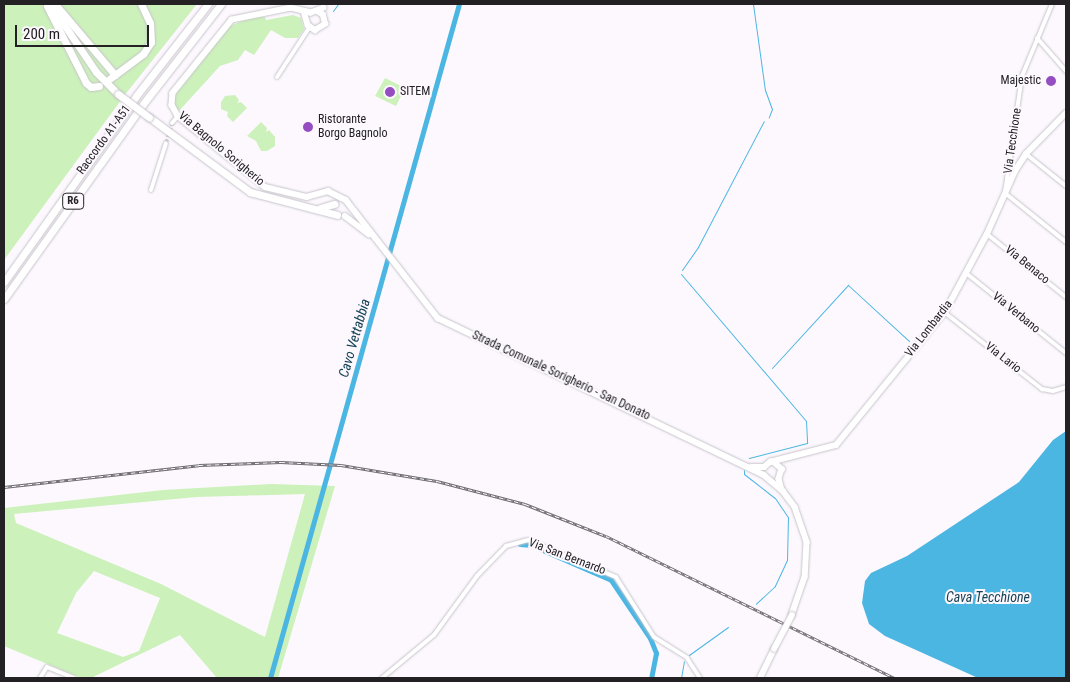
<!DOCTYPE html>
<style>
body{margin:0}
#map{position:relative;width:1070px;height:682px;overflow:hidden;background:#fcf8fe;font-family:"Roboto Condensed",sans-serif}
div>[style]{position:absolute}
[style*='--x']{left:calc(var(--x)*1px);top:calc(var(--y)*1px);width:calc(var(--w)*1px);rotate:calc(var(--a)*1deg)}
.green>*{inset:0;background:#ccf1bb}
.water>*{inset:0;background:#4cb6e3}
.stream>*{height:1px;margin:-0.5px;padding:0 0.5px;transform-origin:0.5px;border-radius:0.5px;background:#4cb6e3}
.canal>*{height:5px;margin:-2.5px;padding:0 2.5px;transform-origin:2.5px;border-radius:2.5px;background:#4cb6e3}
.street-tunnel>*{height:4px;margin-top:-2px;transform-origin:0;background:repeating-linear-gradient(90deg,#d1cdd2 0 4px,transparent 0 6px)}
.roads{filter:drop-shadow(0 0 1px #c8c4cb) drop-shadow(0 0 1px #c8c4cb)}
.street>*{height:4px;margin:-2px;padding:0 2px;transform-origin:2px;border-radius:2px;background:#fff}
.secondary>*{height:5.5px;margin:-2.75px;padding:0 2.75px;transform-origin:2.75px;border-radius:2.75px;background:#fff}
.highway>*{height:7px;margin:-3.5px;padding:0 3.5px;transform-origin:3.5px;border-radius:3.5px;background:#fff}
.rail>*{height:3px;margin-top:-1.5px;transform-origin:0;background:repeating-linear-gradient(90deg,#fcf8fe 0 4px,#6d6a6e 0 8px);box-sizing:border-box;border-block:1px solid #6d6a6e}
.bridges{filter:drop-shadow(0 0 1px #c8c4cb) drop-shadow(0 0 1px #c8c4cb)}
.secondary-bridge>*{height:5.5px;margin:-2.75px;padding:0 2.75px;transform-origin:2.75px;border-radius:2.75px;background:#fff}
.highway-bridge>*{height:7px;margin:-3.5px;padding:0 3.5px;transform-origin:3.5px;border-radius:3.5px;background:#fff}
.dots>*{width:14px;height:14px;translate:-50% -50%;box-sizing:border-box;border:2px solid #fcf8fe;border-radius:50%}
span{translate:-50% -50%;white-space:nowrap;text-align:center;line-height:1.15;-webkit-text-stroke:4px #fcf8fe;paint-order:stroke}
.shield-label span{padding:1px 4px;background:#fcf8fe;border:1px solid;border-radius:4px;-webkit-text-stroke-width:0}
.shield-label{font-size:11px;color:#232124;font-weight:700}
.poi-label{font-size:12px;color:#232124}
.right{translate:-100% -50%;text-align:right}
.left{translate:0 -50%;text-align:left}
.street-label{font-size:12px;color:#232124}
.water-label{font-size:14px;color:#164356;font-style:italic}
.frame{position:absolute;inset:0;border:5px solid #232124;pointer-events:none}
.scale{position:absolute;left:15px;top:25px;width:134px;height:22px;box-sizing:border-box;border:2px solid #232124;border-top:0;padding-left:6px;font-size:15px;line-height:18px;white-space:nowrap;color:#232124;-webkit-text-stroke:4px #fcf8fe;paint-order:stroke}
</style>
<div id="map">
<div class="green">
<i style="clip-path:polygon(4px 4px,197px 4px,124px 96px,4px 260px)"></i>
<i style="clip-path:polygon(293px 15px,301px 18px,304px 29px,298px 38px,285px 38px,271px 30px,254px 55px,245px 50px,238px 60px,220px 66px,178px 112px,174px 102px,175px 95px,230px 26px,252px 17px,265px 17px,266px 20px)"></i>
<i style="clip-path:polygon(385px 78px,405px 88px,396px 106px,375px 96px)"></i>
<i style="clip-path:polygon(235px 95px,239px 100px,237px 103px,241px 102px,247px 108px,233px 122px,227px 116px,228px 112px,221px 109px,221px 102px,225px 96px)"></i>
<i style="clip-path:polygon(261px 122px,267px 128px,266px 132px,269px 130px,275px 137px,275px 146px,267px 151px,261px 151px,256px 141px,247px 136px)"></i>
<i style="clip-path:polygon(evenodd,271px 484px,335px 486px,278px 678px,217px 678px,180px 635px,91px 678px,81px 678px,4px 646px,4px 508px,163px 490px,271px 484px,305px 494px,265px 637px,161px 584px,16px 523px,14px 514px,197px 497px,305px 494px,271px 484px,94px 571px,160px 598px,139px 651px,123px 657px,57px 633px,76px 593px,94px 571px)"></i>
</div>
<div class="water">
<i style="clip-path:polygon(1066px 431px,1066px 678px,978px 678px,885px 636px,869px 624px,862px 603px,865px 581px,871px 573px,907px 556px,1019px 482px,1053px 440px)"></i>
</div>
<div class="stream">
<i style="--x:753;--y:4;--w:87;--a:82.1"></i>
<i style="--x:765;--y:90;--w:20;--a:70"></i>
<i style="--x:772;--y:109;--w:9;--a:111"></i>
<i style="--x:333;--y:11;--w:9;--a:-54"></i>
<i style="--x:682;--y:270;--w:28;--a:-55"></i>
<i style="--x:698;--y:247;--w:142;--a:-62.4"></i>
<i style="--x:681;--y:274;--w:193;--a:49.6"></i>
<i style="--x:806;--y:421;--w:22;--a:87"></i>
<i style="--x:807;--y:443;--w:60;--a:165.5"></i>
<i style="--x:772;--y:368;--w:113;--a:-47.5"></i>
<i style="--x:848;--y:285;--w:83;--a:42.6"></i>
<i style="--x:744;--y:470;--w:4;--a:90"></i>
<i style="--x:744;--y:474;--w:39;--a:38"></i>
<i style="--x:775;--y:498;--w:23;--a:56"></i>
<i style="--x:788;--y:517;--w:43;--a:91.3"></i>
<i style="--x:787;--y:560;--w:29;--a:115"></i>
<i style="--x:775;--y:586;--w:26;--a:137"></i>
<i style="--x:689;--y:655;--w:48;--a:-35.7"></i>
<i style="--x:681;--y:678;--w:17;--a:-80"></i>
</div>
<div class="canal">
<i style="--x:520;--y:544;--w:11;--a:5"></i>
<i style="--x:531;--y:545;--w:87;--a:23.6"></i>
<i style="--x:611;--y:580;--w:70;--a:56.1"></i>
<i style="--x:650;--y:638;--w:16;--a:68"></i>
<i style="--x:656;--y:653;--w:25;--a:101"></i>
<i style="--x:270;--y:678;--w:700;--a:-74.34"></i>
</div>
<div class="street-tunnel">
<i style="--x:166;--y:143;--w:21;--a:-73"></i>
</div>
<div class="roads">
<div class="street">
<i style="--x:1052;--y:4;--w:78;--a:112.6"></i>
<i style="--x:1022;--y:76;--w:118;--a:98.3"></i>
<i style="--x:1005;--y:193;--w:78;--a:38.8"></i>
<i style="--x:1037;--y:38;--w:44;--a:48.7"></i>
<i style="--x:277;--y:77;--w:59;--a:-56.9"></i>
<i style="--x:172;--y:123;--w:9;--a:-49"></i>
<i style="--x:1026;--y:154;--w:51;--a:38.7"></i>
<i style="--x:151;--y:190;--w:49;--a:-72.3"></i>
<i style="--x:987;--y:234;--w:101;--a:38.6"></i>
<i style="--x:966;--y:273;--w:128;--a:38.7"></i>
<i style="--x:944;--y:312;--w:125;--a:38.2"></i>
<i style="--x:1042;--y:389;--w:11;--a:10"></i>
<i style="--x:1053;--y:391;--w:14;--a:-17"></i>
<i style="--x:40;--y:678;--w:13;--a:-58"></i>
<i style="--x:47;--y:667;--w:29;--a:22"></i>
<i style="--x:382;--y:678;--w:67;--a:-39.6"></i>
<i style="--x:434;--y:635;--w:73;--a:-53.9"></i>
<i style="--x:477;--y:576;--w:42;--a:-46"></i>
<i style="--x:506;--y:546;--w:23;--a:-15"></i>
<i style="--x:528;--y:540;--w:95;--a:22.8"></i>
<i style="--x:616;--y:577;--w:71;--a:57.7"></i>
<i style="--x:654;--y:637;--w:39;--a:32"></i>
<i style="--x:687;--y:658;--w:24;--a:57"></i>
</div>
<div class="secondary">
<i style="--x:324;--y:8;--w:14;--a:159"></i>
<i style="--x:311;--y:13;--w:21;--a:-166"></i>
<i style="--x:291;--y:8;--w:60;--a:168.5"></i>
<i style="--x:232;--y:20;--w:94;--a:128.9"></i>
<i style="--x:173;--y:93;--w:12;--a:95"></i>
<i style="--x:172;--y:105;--w:13;--a:61"></i>
<i style="--x:178;--y:116;--w:112;--a:39.2"></i>
<i style="--x:265;--y:187;--w:43;--a:13.4"></i>
<i style="--x:307;--y:197;--w:22;--a:-16"></i>
<i style="--x:328;--y:191;--w:20;--a:27"></i>
<i style="--x:346;--y:200;--w:150;--a:52.1"></i>
<i style="--x:438;--y:318;--w:362;--a:25.7"></i>
<i style="--x:764;--y:475;--w:25;--a:40"></i>
<i style="--x:783;--y:491;--w:20;--a:53"></i>
<i style="--x:795;--y:507;--w:37;--a:71"></i>
<i style="--x:807;--y:542;--w:35;--a:93"></i>
<i style="--x:805;--y:577;--w:40;--a:108.9"></i>
<i style="--x:304;--y:11;--w:15;--a:74"></i>
<i style="--x:308;--y:25;--w:9;--a:36"></i>
<i style="--x:315;--y:30;--w:12;--a:-31"></i>
<i style="--x:325;--y:24;--w:9;--a:-103"></i>
<i style="--x:323;--y:15;--w:6;--a:-149"></i>
<i style="--x:345;--y:216;--w:30;--a:37"></i>
<i style="--x:774;--y:462;--w:11;--a:41"></i>
<i style="--x:782;--y:469;--w:10;--a:107"></i>
<i style="--x:779;--y:479;--w:11;--a:75"></i>
<i style="--x:751;--y:467;--w:13;--a:0"></i>
<i style="--x:764;--y:467;--w:8;--a:-40"></i>
<i style="--x:770;--y:462;--w:68;--a:-14.4"></i>
<i style="--x:836;--y:445;--w:174;--a:-50.8"></i>
<i style="--x:946;--y:310;--w:86;--a:-61.7"></i>
<i style="--x:987;--y:234;--w:69;--a:-66"></i>
<i style="--x:1015;--y:171;--w:20;--a:-57"></i>
<i style="--x:1026;--y:154;--w:57;--a:-45.7"></i>
<i style="--x:760;--y:678;--w:32;--a:-64"></i>
</div>
<div class="highway">
<i style="--x:50;--y:4;--w:82;--a:55.9"></i>
<i style="--x:96;--y:72;--w:31;--a:45"></i>
<i style="--x:55;--y:4;--w:93;--a:49.8"></i>
<i style="--x:47;--y:6;--w:86;--a:63.1"></i>
<i style="--x:86;--y:83;--w:6;--a:39"></i>
<i style="--x:91;--y:87;--w:8;--a:-7"></i>
<i style="--x:108;--y:80;--w:44;--a:-36.6"></i>
<i style="--x:143;--y:54;--w:14;--a:-56"></i>
<i style="--x:151;--y:42;--w:19;--a:-93"></i>
<i style="--x:150;--y:23;--w:21;--a:-115"></i>
<i style="--x:149;--y:117;--w:126;--a:36.6"></i>
<i style="--x:250;--y:192;--w:90;--a:14.8"></i>
<i style="--x:320;--y:208;--w:15;--a:-16"></i>
<i style="--x:4;--y:282;--w:228;--a:-54.6"></i>
<i style="--x:136;--y:96;--w:117;--a:-52"></i>
<i style="--x:4;--y:299;--w:239;--a:-54.5"></i>
<i style="--x:143;--y:104;--w:127;--a:-52"></i>
</div>
</div>
<div class="rail">
<i style="--x:4;--y:487;--w:196;--a:-6.4"></i>
<i style="--x:199;--y:465;--w:82;--a:-2.1"></i>
<i style="--x:281;--y:462;--w:60;--a:2.9"></i>
<i style="--x:341;--y:465;--w:97;--a:9.5"></i>
<i style="--x:437;--y:481;--w:91;--a:14.6"></i>
<i style="--x:525;--y:504;--w:87;--a:21.6"></i>
<i style="--x:606;--y:536;--w:321;--a:26.2"></i>
</div>
<div class="bridges">
<div class="secondary-bridge">
<i style="--x:774;--y:649;--w:38;--a:-62"></i>
</div>
<div class="highway-bridge">
<i style="--x:118;--y:94;--w:39;--a:37"></i>
</div>
</div>
<div class="dots">
<i style="left:1051px;top:81px;background:#954ec1"></i>
<i style="left:390px;top:92px;background:#954ec1"></i>
<i style="left:308px;top:127px;background:#954ec1"></i>
</div>
<div class="shield-label">
<span style="left:73px;top:201px">R6</span>
</div>
<div class="poi-label">
<span class="right" style="left:1041px;top:81px">Majestic</span>
<span class="left" style="left:400px;top:92px">SITEM</span>
<span class="left" style="left:318px;top:127px">Ristorante<br>Borgo Bagnolo</span>
</div>
<div class="street-label">
<span style="left:104px;top:140px;rotate:-54deg">Raccordo A1-A51</span>
<span style="left:1013px;top:141px;rotate:-82deg">Via Tecchione</span>
<span style="left:221px;top:149px;rotate:40deg">Via Bagnolo Sorigherio</span>
<span style="left:1027px;top:265px;rotate:39deg">Via Benaco</span>
<span style="left:1016px;top:313px;rotate:39deg">Via Verbano</span>
<span style="left:929px;top:329px;rotate:-52deg">Via Lombardia</span>
<span style="left:1003px;top:358px;rotate:38deg">Via Lario</span>
<span style="left:561px;top:376px;rotate:25deg">Strada Comunale Sorigherio - San Donato</span>
<span style="left:567px;top:557px;rotate:21deg">Via San Bernardo</span>
</div>
<div class="water-label">
<span style="left:354px;top:338px;rotate:-74deg">Cavo Vettabbia</span>
<span style="left:988px;top:597px">Cava Tecchione</span>
</div>
<div class="frame"></div>
<div class="scale">200 m</div>
</div>
